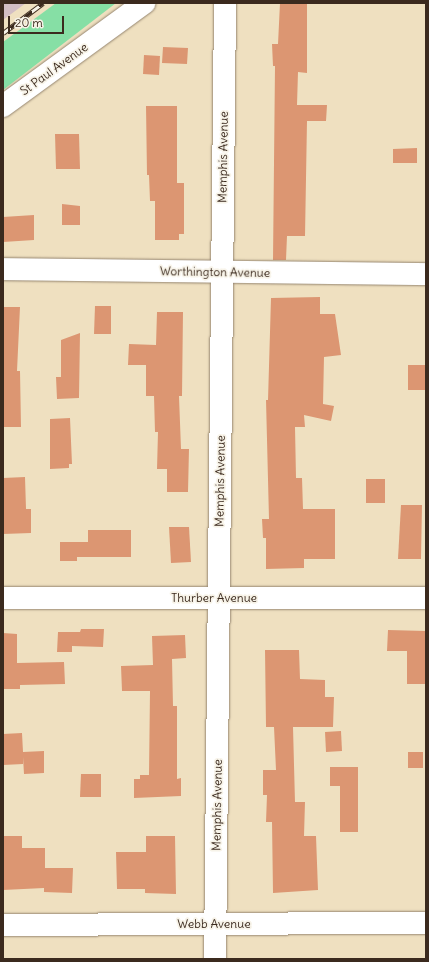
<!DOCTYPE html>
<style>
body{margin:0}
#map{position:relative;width:429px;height:962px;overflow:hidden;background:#efe0c0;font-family:Delius,sans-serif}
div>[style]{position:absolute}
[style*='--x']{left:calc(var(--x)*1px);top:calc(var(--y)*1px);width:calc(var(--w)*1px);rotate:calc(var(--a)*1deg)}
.industrial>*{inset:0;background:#d2bec4}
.green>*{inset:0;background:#86dfa5}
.building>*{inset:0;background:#dc9672}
.roads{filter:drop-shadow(0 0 1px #95856f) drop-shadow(0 0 1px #95856f)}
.minor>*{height:22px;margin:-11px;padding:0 11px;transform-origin:11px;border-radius:11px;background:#fff}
.rail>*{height:4.5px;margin-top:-2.25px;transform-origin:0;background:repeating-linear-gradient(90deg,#f7f3e8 0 9px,#3b2a1e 0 18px);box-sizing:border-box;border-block:1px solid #3b2a1e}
span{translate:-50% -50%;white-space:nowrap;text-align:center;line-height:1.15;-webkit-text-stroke:3.5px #f7f3e8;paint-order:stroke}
.street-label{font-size:12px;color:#3b2a1e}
.frame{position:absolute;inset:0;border:4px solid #3b2a1e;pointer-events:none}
.scale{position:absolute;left:8px;top:16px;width:56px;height:18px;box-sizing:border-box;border:2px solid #3b2a1e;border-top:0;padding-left:5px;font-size:12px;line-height:14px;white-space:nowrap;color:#3b2a1e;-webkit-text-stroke:3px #f7f3e8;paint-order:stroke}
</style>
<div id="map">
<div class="industrial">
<i style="clip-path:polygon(3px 3px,26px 3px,3px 20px)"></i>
</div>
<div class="green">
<i style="clip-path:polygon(56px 3px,116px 3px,3px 90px,3px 42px)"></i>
</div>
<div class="building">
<i style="clip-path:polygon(280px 3px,307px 3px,307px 73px,298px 72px,297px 105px,327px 105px,326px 121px,307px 121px,305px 236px,287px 236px,286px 260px,273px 260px,275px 66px,273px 66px,272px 44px,278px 44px)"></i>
<i style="clip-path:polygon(163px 47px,188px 48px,187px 64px,162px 63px)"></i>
<i style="clip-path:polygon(144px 55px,160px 56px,159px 75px,143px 74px)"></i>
<i style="clip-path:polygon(146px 106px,177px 106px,177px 183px,184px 183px,184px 234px,179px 234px,179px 240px,155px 240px,155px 201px,150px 201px,149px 175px,147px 175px)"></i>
<i style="clip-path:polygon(55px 134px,79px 134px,80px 169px,56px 169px)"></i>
<i style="clip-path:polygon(417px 148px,417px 163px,393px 163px,393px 149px)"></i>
<i style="clip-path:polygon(62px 204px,80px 206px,80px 225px,62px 225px)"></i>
<i style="clip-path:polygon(34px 215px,34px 240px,3px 242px,3px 217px)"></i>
<i style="clip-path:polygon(320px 297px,320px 314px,335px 314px,341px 355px,324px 357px,323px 404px,334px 406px,331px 421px,304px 415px,305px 427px,295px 427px,296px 478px,302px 478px,303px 509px,335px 509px,335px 559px,304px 559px,304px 568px,266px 569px,266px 538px,263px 538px,262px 519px,269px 519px,266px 400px,268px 400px,271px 298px)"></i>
<i style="clip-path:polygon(95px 306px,111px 306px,111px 334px,94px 334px)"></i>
<i style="clip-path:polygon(3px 307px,20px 307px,17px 371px,20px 371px,21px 427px,3px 427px)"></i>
<i style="clip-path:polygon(157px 312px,183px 312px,182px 396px,179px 396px,181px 449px,189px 449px,188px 492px,167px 492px,167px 469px,157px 469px,158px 432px,155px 432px,154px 396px,146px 396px,146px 365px,128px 365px,129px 344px,156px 345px)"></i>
<i style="clip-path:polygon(80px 333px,79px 398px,57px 399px,56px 377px,61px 377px,61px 340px)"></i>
<i style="clip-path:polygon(408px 365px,426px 365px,426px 390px,408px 390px)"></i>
<i style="clip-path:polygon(70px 418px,72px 464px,69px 464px,69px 468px,50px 469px,50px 419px)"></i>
<i style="clip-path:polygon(25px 477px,26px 509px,31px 509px,31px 533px,3px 534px,3px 478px)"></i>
<i style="clip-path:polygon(366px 479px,385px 479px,385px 503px,366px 503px)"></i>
<i style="clip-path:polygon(401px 505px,422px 505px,421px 559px,398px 559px)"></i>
<i style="clip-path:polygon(169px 527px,189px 527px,191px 562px,171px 563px)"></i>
<i style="clip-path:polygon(88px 530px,131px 530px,131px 557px,77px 557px,77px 561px,60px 561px,60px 542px,88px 542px)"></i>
<i style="clip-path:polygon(81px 629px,104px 629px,103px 647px,72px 646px,72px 652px,57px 652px,58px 632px,80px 632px)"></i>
<i style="clip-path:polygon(388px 630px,426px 631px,426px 684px,407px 684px,407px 651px,387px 651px)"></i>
<i style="clip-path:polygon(3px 633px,17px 634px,17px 663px,64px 662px,65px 684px,20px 685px,20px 689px,3px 689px)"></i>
<i style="clip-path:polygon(185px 635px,186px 658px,172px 659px,173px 706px,177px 706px,177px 779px,181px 778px,181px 796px,134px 798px,134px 779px,140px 779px,140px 775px,149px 775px,150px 691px,122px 691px,121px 666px,153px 665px,152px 636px)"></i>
<i style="clip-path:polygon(265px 650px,299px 650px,300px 679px,325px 680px,325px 697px,334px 697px,333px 727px,293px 727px,295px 802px,305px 802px,304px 836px,316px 836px,318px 890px,273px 893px,272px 822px,266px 822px,267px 795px,263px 795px,263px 770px,276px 770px,274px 727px,266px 727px)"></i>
<i style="clip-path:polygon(341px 731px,342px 751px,326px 752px,325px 732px)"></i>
<i style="clip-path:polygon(22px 733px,23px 752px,44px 751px,44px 773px,24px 774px,23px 757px,23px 764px,3px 765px,3px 734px)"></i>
<i style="clip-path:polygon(408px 752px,423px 752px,423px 768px,408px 768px)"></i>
<i style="clip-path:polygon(330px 767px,358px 767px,358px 832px,340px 832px,340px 786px,330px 786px)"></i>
<i style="clip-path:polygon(81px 774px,101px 774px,101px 797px,80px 797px)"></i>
<i style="clip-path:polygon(3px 836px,22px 836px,22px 848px,45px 848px,45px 868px,73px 868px,72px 893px,44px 892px,44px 888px,3px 890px)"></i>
<i style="clip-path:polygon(146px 836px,175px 836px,176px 894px,145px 893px,145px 889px,117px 889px,116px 852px,146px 852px)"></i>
</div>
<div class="roads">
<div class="minor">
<i style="--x:3;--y:106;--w:175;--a:-36.1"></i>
<i style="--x:3;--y:269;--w:423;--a:0.7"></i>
<i style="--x:3;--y:598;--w:423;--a:0"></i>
<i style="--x:3;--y:925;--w:423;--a:-0.3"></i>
<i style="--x:215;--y:959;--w:956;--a:-89.4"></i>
</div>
</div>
<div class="rail">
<i style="--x:3;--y:33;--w:50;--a:-36.9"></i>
</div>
<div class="street-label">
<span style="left:54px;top:69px;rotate:-36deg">St Paul Avenue</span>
<span style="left:223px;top:157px;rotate:-89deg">Memphis Avenue</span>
<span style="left:215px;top:272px;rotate:1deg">Worthington Avenue</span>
<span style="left:220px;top:481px;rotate:-89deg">Memphis Avenue</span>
<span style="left:214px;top:598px">Thurber Avenue</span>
<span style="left:217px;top:805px;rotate:-89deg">Memphis Avenue</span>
<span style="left:214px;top:924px">Webb Avenue</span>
</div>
<div class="frame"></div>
<div class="scale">20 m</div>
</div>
